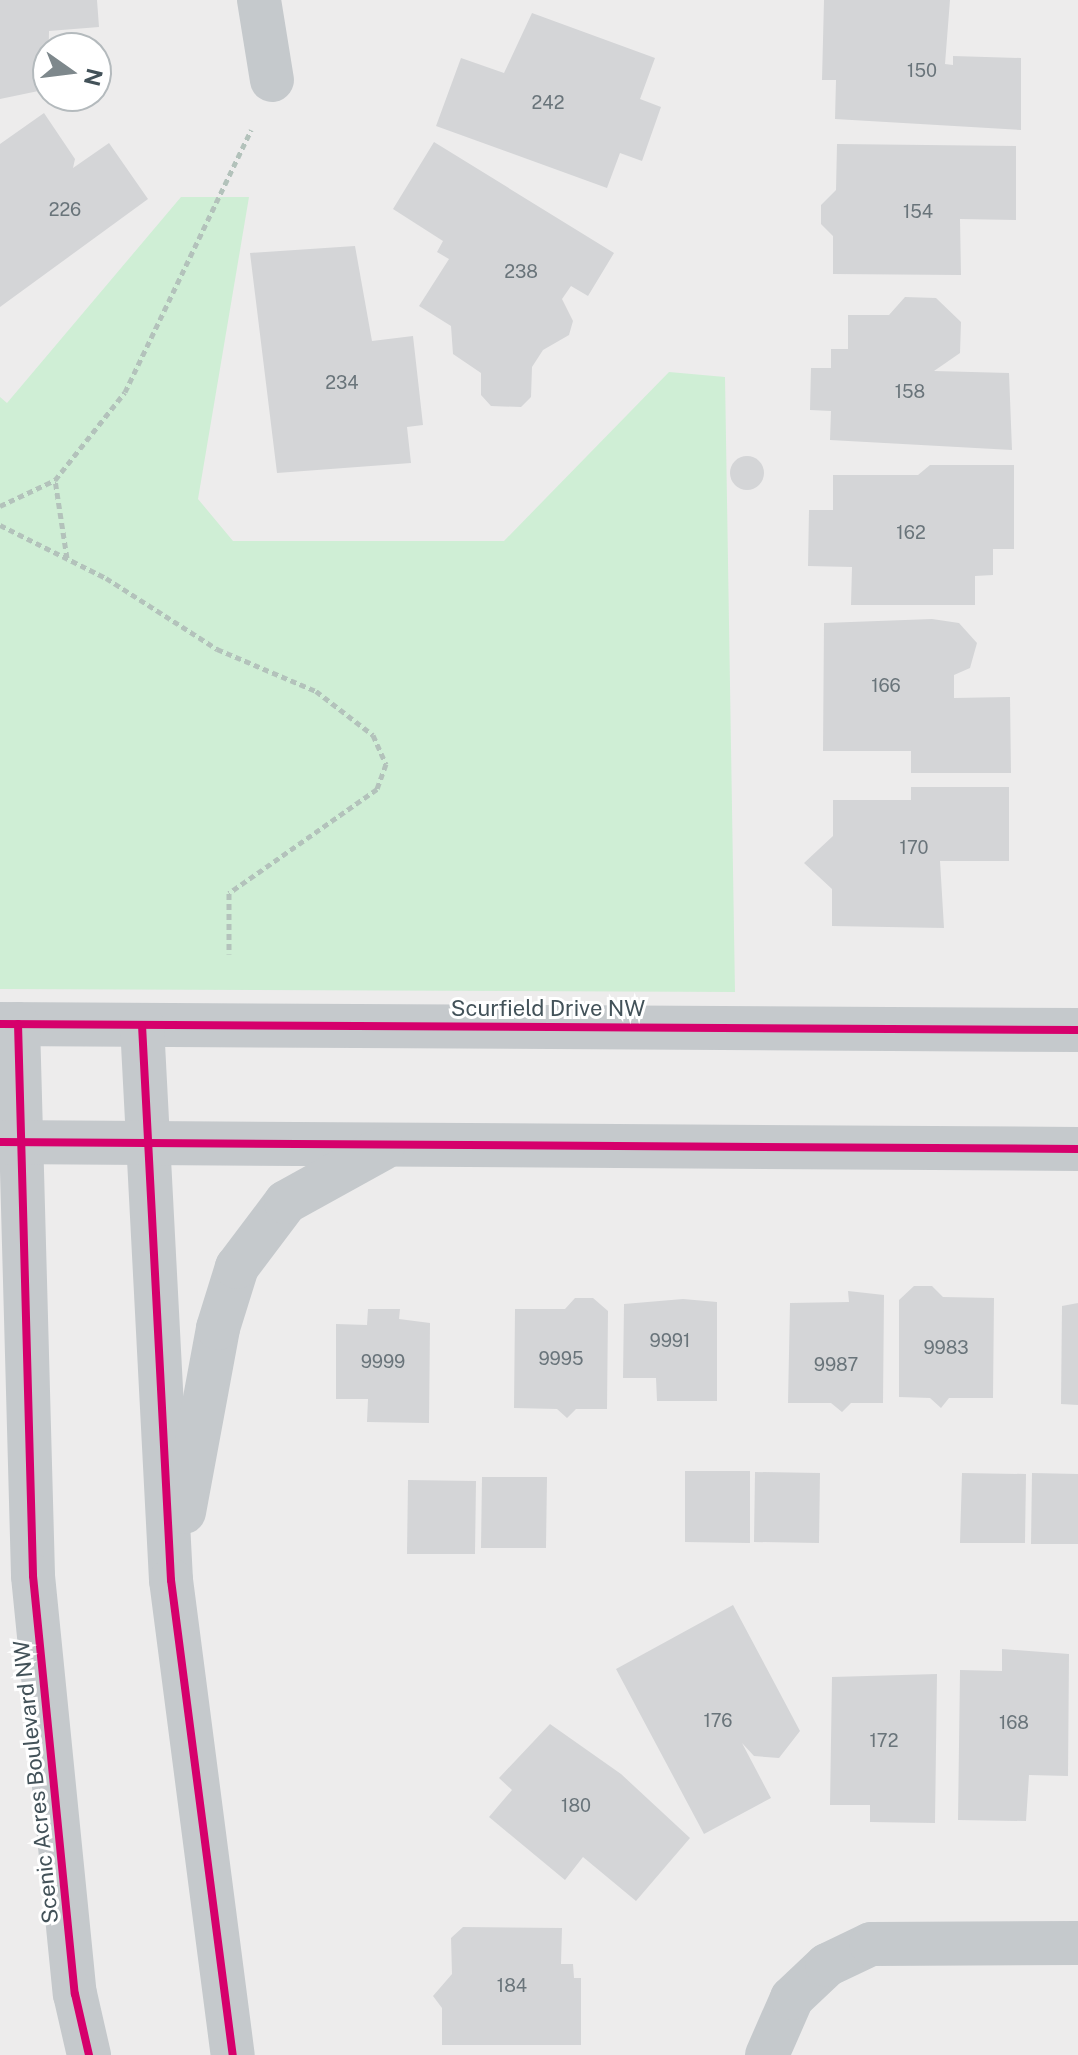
<!DOCTYPE html>
<style>
body{margin:0}
#map{position:relative;width:1078px;height:2055px;overflow:hidden;background:#edecec;font-family:"Public Sans",sans-serif}
div>[style]{position:absolute}
[style*='--x']{left:calc(var(--x)*1px);top:calc(var(--y)*1px);width:calc(var(--w)*1px);rotate:calc(var(--a)*1deg)}
.green>*{inset:0;background:#cfeed5}
.building>*{inset:0;background:#d4d5d7}
.round{border-radius:50%}
.path>*{height:5px;margin-top:-2.5px;transform-origin:0;background:repeating-linear-gradient(90deg,#b3c2bb 0 6px,transparent 0 10px)}
.minor>*{height:44px;margin:-22px;padding:0 22px;transform-origin:22px;border-radius:22px;background:#c5c9cc}
.cycleway>*{height:8px;margin:-4px;padding:0 4px;transform-origin:4px;border-radius:4px;background:#d6006c}
span{translate:-50% -50%;white-space:nowrap;text-align:center;line-height:1.15;-webkit-text-stroke:6px #fff;paint-order:stroke}
.number-label{font-size:18px;color:#69747a}
.number-label span{-webkit-text-stroke-width:0}
.street-label{font-size:22px;color:#435259}
.north{position:absolute;left:32px;top:32px;width:80px;height:80px;box-sizing:border-box;background:#fff;border:2px solid #b4babd;border-radius:50%;rotate:104deg;font-size:22px;font-weight:700;line-height:32px;text-align:center;color:#435259}
.north::after{content:'';display:block;margin:auto;width:28px;height:36px;background:#7e888c;clip-path:polygon(50% 0,100% 100%,50% 72%,0 100%)}
</style>
<div id="map">
<div class="green">
<i style="clip-path:polygon(181px 197px,249px 197px,198px 499px,233px 541px,504px 541px,669px 372px,725px 377px,735px 992px,0 989px,0 397px,7px 403px)"></i>
</div>
<div class="building">
<i style="clip-path:polygon(0 0,97px 0,99px 27px,49px 31px,48px 89px,0 99px)"></i>
<i style="clip-path:polygon(824px 0,950px 0,945px 64px,953px 65px,953px 56px,1021px 58px,1021px 130px,835px 119px,836px 80px,822px 80px)"></i>
<i style="clip-path:polygon(532px 13px,655px 58px,640px 99px,661px 107px,642px 161px,620px 153px,607px 188px,436px 126px,461px 58px,504px 73px)"></i>
<i style="clip-path:polygon(44px 113px,75px 159px,73px 168px,109px 143px,148px 199px,0 307px,0 144px)"></i>
<i style="clip-path:polygon(434px 142px,614px 253px,588px 296px,571px 286px,562px 299px,573px 321px,569px 335px,543px 350px,532px 367px,531px 397px,521px 407px,491px 406px,481px 395px,481px 373px,453px 354px,451px 326px,419px 306px,449px 259px,437px 252px,443px 241px,393px 209px)"></i>
<i style="clip-path:polygon(837px 144px,1016px 146px,1016px 220px,960px 219px,961px 275px,833px 274px,833px 236px,821px 224px,821px 205px,836px 190px)"></i>
<i style="clip-path:polygon(355px 246px,372px 341px,413px 336px,423px 425px,407px 427px,411px 463px,277px 473px,250px 253px)"></i>
<i style="clip-path:polygon(905px 297px,936px 298px,961px 322px,960px 353px,934px 371px,1009px 373px,1012px 450px,830px 440px,831px 411px,810px 410px,811px 368px,831px 368px,831px 349px,848px 349px,848px 315px,889px 315px)"></i>
<i class="round" style="left:730px;top:456px;width:34px;height:34px"></i>
<i style="clip-path:polygon(930px 465px,1014px 465px,1014px 549px,993px 549px,993px 575px,975px 576px,975px 605px,851px 605px,852px 567px,808px 566px,809px 510px,833px 510px,833px 475px,918px 475px)"></i>
<i style="clip-path:polygon(932px 619px,959px 623px,977px 643px,970px 668px,954px 675px,954px 698px,1010px 697px,1011px 773px,911px 773px,911px 751px,823px 751px,824px 623px)"></i>
<i style="clip-path:polygon(911px 787px,1009px 787px,1009px 861px,940px 861px,944px 928px,832px 926px,832px 889px,804px 863px,833px 836px,833px 800px,911px 800px)"></i>
<i style="clip-path:polygon(914px 1286px,932px 1286px,943px 1297px,994px 1298px,993px 1398px,949px 1398px,941px 1408px,930px 1398px,899px 1397px,899px 1300px)"></i>
<i style="clip-path:polygon(848px 1291px,884px 1295px,883px 1403px,851px 1403px,842px 1412px,831px 1403px,788px 1403px,790px 1303px,849px 1302px)"></i>
<i style="clip-path:polygon(575px 1298px,593px 1298px,608px 1311px,607px 1409px,576px 1409px,567px 1418px,557px 1409px,514px 1408px,515px 1309px,565px 1309px)"></i>
<i style="clip-path:polygon(683px 1299px,717px 1302px,717px 1401px,657px 1401px,656px 1378px,623px 1378px,624px 1304px)"></i>
<i style="clip-path:polygon(1078px 1303px,1078px 1405px,1061px 1404px,1062px 1306px)"></i>
<i style="clip-path:polygon(368px 1309px,400px 1309px,399px 1319px,430px 1323px,429px 1423px,367px 1422px,368px 1399px,336px 1399px,336px 1324px,367px 1325px)"></i>
<i style="clip-path:polygon(685px 1471px,750px 1471px,750px 1543px,685px 1542px)"></i>
<i style="clip-path:polygon(755px 1472px,820px 1473px,819px 1543px,754px 1542px)"></i>
<i style="clip-path:polygon(962px 1473px,1026px 1474px,1025px 1543px,960px 1543px)"></i>
<i style="clip-path:polygon(1032px 1473px,1078px 1474px,1078px 1544px,1031px 1544px)"></i>
<i style="clip-path:polygon(482px 1477px,547px 1477px,546px 1548px,481px 1548px)"></i>
<i style="clip-path:polygon(408px 1480px,476px 1481px,475px 1554px,407px 1554px)"></i>
<i style="clip-path:polygon(733px 1605px,800px 1731px,779px 1758px,754px 1756px,742px 1743px,771px 1798px,704px 1834px,616px 1669px)"></i>
<i style="clip-path:polygon(1002px 1649px,1069px 1654px,1068px 1776px,1029px 1775px,1026px 1821px,958px 1820px,960px 1670px,1002px 1671px)"></i>
<i style="clip-path:polygon(937px 1674px,935px 1823px,870px 1822px,870px 1805px,830px 1805px,832px 1677px)"></i>
<i style="clip-path:polygon(550px 1724px,621px 1774px,690px 1838px,636px 1901px,583px 1857px,565px 1880px,489px 1817px,512px 1790px,499px 1778px)"></i>
<i style="clip-path:polygon(463px 1927px,562px 1928px,561px 1964px,573px 1964px,574px 1978px,581px 1978px,581px 2045px,442px 2045px,442px 2008px,433px 1996px,452px 1974px,451px 1938px)"></i>
</div>
<div class="path">
<i style="--x:0;--y:506;--w:61;--a:-25.3"></i>
<i style="--x:0;--y:525;--w:119;--a:26.6"></i>
<i style="--x:106;--y:578;--w:132;--a:32.6"></i>
<i style="--x:217;--y:649;--w:108;--a:23"></i>
<i style="--x:316;--y:691;--w:72;--a:37.7"></i>
<i style="--x:373;--y:735;--w:32;--a:66"></i>
<i style="--x:386;--y:764;--w:27;--a:110"></i>
<i style="--x:377;--y:789;--w:181;--a:144.9"></i>
<i style="--x:229;--y:893;--w:61;--a:90"></i>
<i style="--x:67;--y:558;--w:79;--a:-98.7"></i>
<i style="--x:55;--y:480;--w:112;--a:-51.5"></i>
<i style="--x:125;--y:392;--w:291;--a:-64.3"></i>
</div>
<div class="minor">
<i style="--x:259;--y:0;--w:81;--a:80.8"></i>
<i style="--x:0;--y:1024;--w:1078;--a:0.32"></i>
<i style="--x:18;--y:1024;--w:552;--a:88.44"></i>
<i style="--x:33;--y:1576;--w:420;--a:84.3"></i>
<i style="--x:75;--y:1994;--w:63;--a:77.1"></i>
<i style="--x:142;--y:1025;--w:556;--a:87.01"></i>
<i style="--x:171;--y:1580;--w:479;--a:82.6"></i>
<i style="--x:0;--y:1142;--w:1078;--a:0.37"></i>
<i style="--x:184;--y:1512;--w:187;--a:-79.5"></i>
<i style="--x:218;--y:1328;--w:64;--a:-72.7"></i>
<i style="--x:237;--y:1267;--w:81;--a:-53"></i>
<i style="--x:286;--y:1202;--w:110;--a:-28.9"></i>
<i style="--x:767;--y:2055;--w:62;--a:-66.3"></i>
<i style="--x:792;--y:1998;--w:48;--a:-43.3"></i>
<i style="--x:827;--y:1965;--w:49;--a:-25.5"></i>
<i style="--x:871;--y:1944;--w:207;--a:-0.3"></i>
</div>
<div class="cycleway">
<i style="--x:0;--y:1024;--w:1078;--a:0.32"></i>
<i style="--x:18;--y:1024;--w:552;--a:88.44"></i>
<i style="--x:33;--y:1576;--w:420;--a:84.3"></i>
<i style="--x:75;--y:1994;--w:63;--a:77.1"></i>
<i style="--x:142;--y:1025;--w:556;--a:87.01"></i>
<i style="--x:171;--y:1580;--w:479;--a:82.6"></i>
<i style="--x:0;--y:1142;--w:1078;--a:0.37"></i>
</div>
<div class="number-label">
<span style="left:922px;top:71px">150</span>
<span style="left:548px;top:103px">242</span>
<span style="left:65px;top:210px">226</span>
<span style="left:918px;top:212px">154</span>
<span style="left:521px;top:272px">238</span>
<span style="left:342px;top:383px">234</span>
<span style="left:910px;top:392px">158</span>
<span style="left:911px;top:533px">162</span>
<span style="left:886px;top:686px">166</span>
<span style="left:914px;top:848px">170</span>
<span style="left:670px;top:1341px">9991</span>
<span style="left:946px;top:1348px">9983</span>
<span style="left:561px;top:1359px">9995</span>
<span style="left:383px;top:1362px">9999</span>
<span style="left:836px;top:1365px">9987</span>
<span style="left:718px;top:1721px">176</span>
<span style="left:1014px;top:1723px">168</span>
<span style="left:884px;top:1741px">172</span>
<span style="left:576px;top:1806px">180</span>
<span style="left:512px;top:1986px">184</span>
</div>
<div class="street-label">
<span style="left:548px;top:1009px">Scurfield Drive NW</span>
<span style="left:36px;top:1782px;rotate:-96deg">Scenic Acres Boulevard NW</span>
</div>
<div class="north">N</div>
</div>
